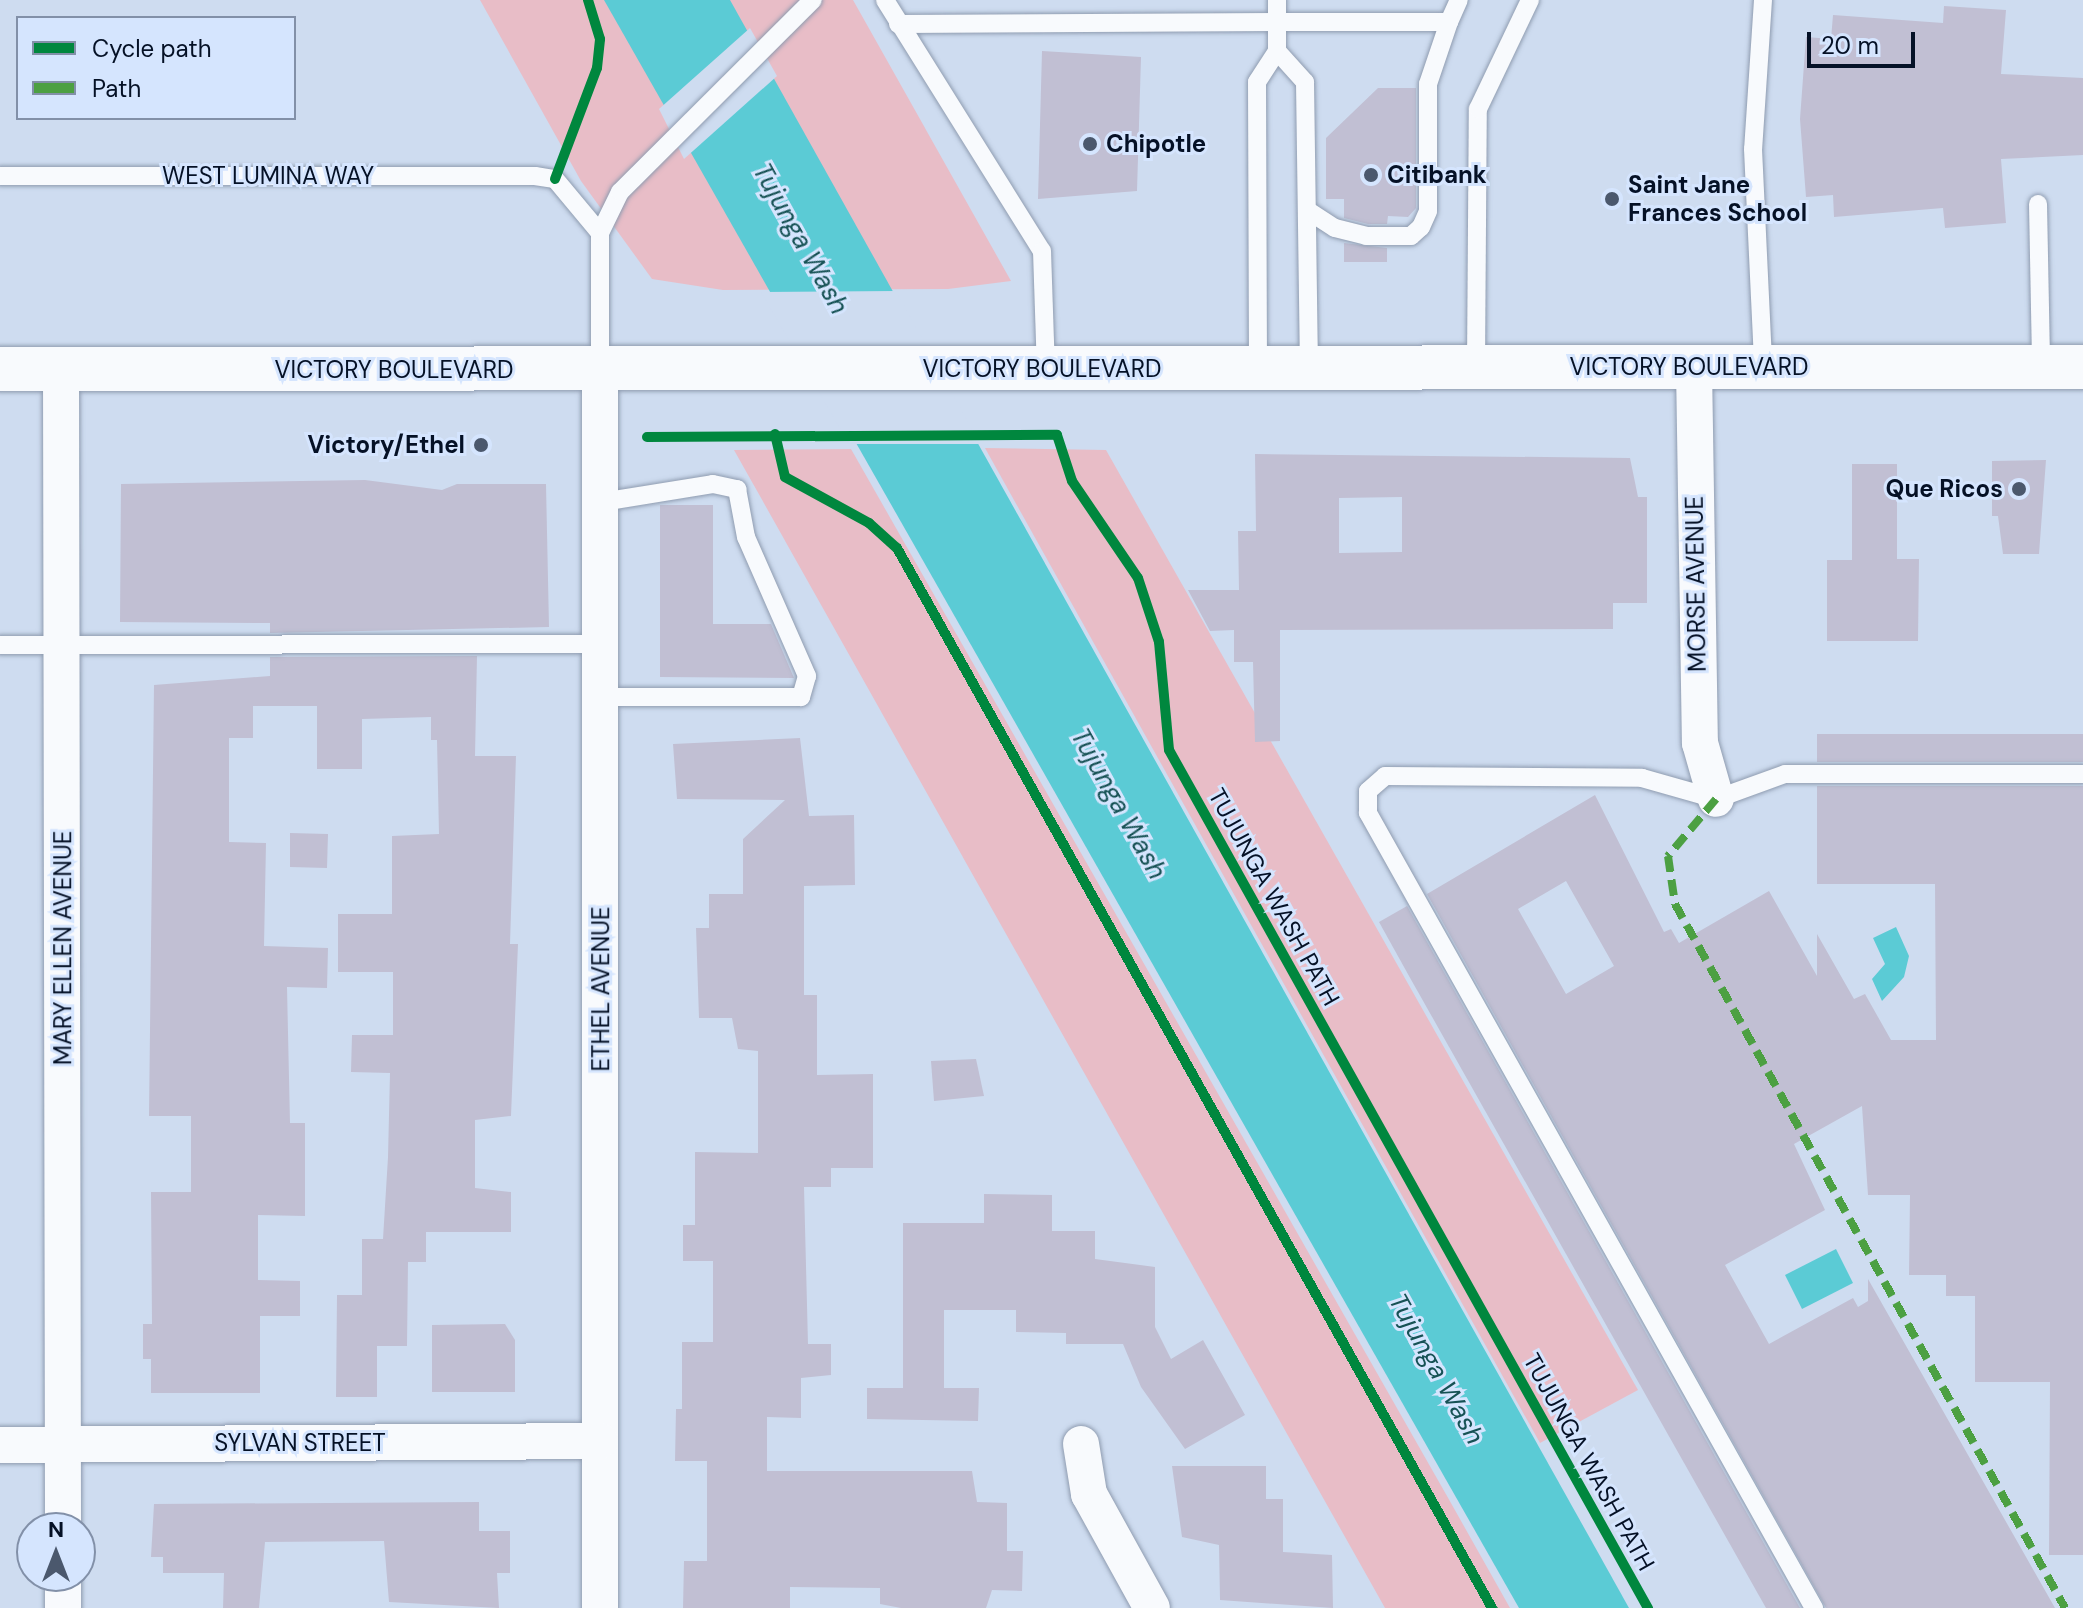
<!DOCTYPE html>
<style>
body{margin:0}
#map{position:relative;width:2083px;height:1608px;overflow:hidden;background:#cedcf0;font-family:"DM Sans",sans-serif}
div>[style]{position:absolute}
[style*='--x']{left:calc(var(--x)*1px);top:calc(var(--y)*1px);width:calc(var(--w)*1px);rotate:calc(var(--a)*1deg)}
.green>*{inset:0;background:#e8bdc7}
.water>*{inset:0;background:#5bcbd5}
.pier>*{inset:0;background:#cedcf0}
.building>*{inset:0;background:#c1bfd3}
.roads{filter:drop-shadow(0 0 2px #8f9cb0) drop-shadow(0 0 2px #8f9cb0)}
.lane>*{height:18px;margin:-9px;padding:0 9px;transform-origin:9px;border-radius:9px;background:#f8fafd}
.street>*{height:36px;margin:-18px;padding:0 18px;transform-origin:18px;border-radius:18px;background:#f8fafd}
.primary>*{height:44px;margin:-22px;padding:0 22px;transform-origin:22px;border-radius:22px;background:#f8fafd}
.quiet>*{height:8px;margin-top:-4px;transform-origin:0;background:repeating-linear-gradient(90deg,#4ca042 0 16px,transparent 0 24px)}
.cycleway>*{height:10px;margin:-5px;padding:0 5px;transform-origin:5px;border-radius:5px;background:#00873e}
.dots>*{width:22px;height:22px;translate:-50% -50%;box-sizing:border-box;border:4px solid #d5e5fe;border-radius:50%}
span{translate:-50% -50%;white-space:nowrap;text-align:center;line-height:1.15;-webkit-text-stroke:6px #d5e5fe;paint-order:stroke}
.poi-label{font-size:24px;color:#051126;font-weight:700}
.left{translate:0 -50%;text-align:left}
.right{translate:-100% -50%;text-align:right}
.street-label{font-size:24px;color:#051126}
.water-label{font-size:26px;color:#165255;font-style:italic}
.legend{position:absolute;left:16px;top:16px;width:280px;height:104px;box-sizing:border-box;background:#d5e5fe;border:2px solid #8290a8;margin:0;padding:10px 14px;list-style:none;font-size:24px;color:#051126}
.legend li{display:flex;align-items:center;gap:16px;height:40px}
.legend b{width:40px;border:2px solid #8290a8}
.north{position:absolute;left:16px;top:1512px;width:80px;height:80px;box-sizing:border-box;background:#d5e5fe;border:2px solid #8290a8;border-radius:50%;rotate:0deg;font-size:22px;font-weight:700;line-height:32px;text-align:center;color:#051126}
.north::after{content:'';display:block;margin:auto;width:28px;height:36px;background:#4b586d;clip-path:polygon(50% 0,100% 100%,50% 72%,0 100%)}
.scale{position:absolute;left:1807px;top:32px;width:108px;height:36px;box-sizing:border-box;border:4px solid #051126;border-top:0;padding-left:10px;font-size:24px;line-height:28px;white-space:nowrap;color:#051126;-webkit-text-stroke:6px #d5e5fe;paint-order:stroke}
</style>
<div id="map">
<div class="green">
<i style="clip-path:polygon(480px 0,853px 0,1011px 281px,948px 289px,723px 290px,652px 279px,581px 181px)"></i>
<i style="clip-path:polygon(985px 448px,1106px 450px,1638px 1390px,1540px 1443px)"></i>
<i style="clip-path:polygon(851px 449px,1447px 1496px,1510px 1608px,1385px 1608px,734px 450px)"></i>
</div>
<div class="water">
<i style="clip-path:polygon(604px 0,730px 0,1629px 1608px,1519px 1608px)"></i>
<i style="clip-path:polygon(1896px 927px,1909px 956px,1904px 977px,1882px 1001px,1872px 979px,1885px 964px,1873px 938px)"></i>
<i style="clip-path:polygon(1836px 1249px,1853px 1283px,1802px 1309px,1785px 1275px)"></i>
</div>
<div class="pier">
<i style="clip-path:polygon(750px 28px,777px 76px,684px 159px,659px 109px)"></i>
<i style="clip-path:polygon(896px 291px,980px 444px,849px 444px,761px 292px)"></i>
</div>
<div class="building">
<i style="clip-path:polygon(1944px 6px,2006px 10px,2001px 74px,2083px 78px,2083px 155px,2001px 159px,2006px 223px,1945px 228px,1943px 208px,1834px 217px,1833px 195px,1806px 197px,1800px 119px,1806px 37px,1831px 39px,1833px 15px,1943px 23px)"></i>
<i style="clip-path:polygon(1042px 51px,1141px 57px,1137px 191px,1038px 199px)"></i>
<i style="clip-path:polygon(1378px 88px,1416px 88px,1416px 208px,1408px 217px,1388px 216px,1387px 224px,1368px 224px,1344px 218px,1344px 199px,1326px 199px,1326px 138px)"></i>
<i style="clip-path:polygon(1344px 243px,1387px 248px,1387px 262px,1344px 262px)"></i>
<i style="clip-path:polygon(evenodd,1255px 454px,1630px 458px,1638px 497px,1647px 497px,1647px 603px,1613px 603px,1613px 629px,1280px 630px,1280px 741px,1255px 742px,1253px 662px,1234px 662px,1234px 630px,1210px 631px,1188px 590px,1239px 590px,1238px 531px,1256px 531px,1255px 454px,1402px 497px,1402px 552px,1339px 553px,1339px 498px,1402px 497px)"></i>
<i style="clip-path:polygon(2046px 460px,2039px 554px,2003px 554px,1998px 516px,1992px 516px,1992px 461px)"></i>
<i style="clip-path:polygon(1852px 464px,1897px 464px,1897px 559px,1919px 559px,1918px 641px,1827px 641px,1827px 560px,1852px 560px)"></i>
<i style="clip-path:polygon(365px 480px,442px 490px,457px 484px,546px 484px,549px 627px,270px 633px,270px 623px,120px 622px,121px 484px)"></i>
<i style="clip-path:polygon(660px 505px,713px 505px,713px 624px,771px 624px,794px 678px,660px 677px)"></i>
<i style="clip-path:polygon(477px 656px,475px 756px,516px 756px,510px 944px,518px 944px,511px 1116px,475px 1120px,475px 1188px,511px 1192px,511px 1232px,426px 1232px,426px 1262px,408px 1262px,407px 1346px,377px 1346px,377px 1397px,336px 1397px,337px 1295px,362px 1295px,362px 1239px,383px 1239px,388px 1157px,390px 1073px,351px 1072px,352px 1035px,393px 1035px,393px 972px,338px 972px,338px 914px,392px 914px,392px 836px,439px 834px,437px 740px,431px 740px,431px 717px,362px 719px,362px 769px,317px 769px,317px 706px,253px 706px,253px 738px,229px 738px,229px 842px,266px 843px,264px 946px,328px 948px,327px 988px,287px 987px,290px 1123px,305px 1123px,305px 1216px,258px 1215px,258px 1280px,300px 1281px,300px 1316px,260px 1316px,260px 1393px,151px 1393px,151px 1359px,143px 1359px,143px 1324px,152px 1324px,151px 1192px,191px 1192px,191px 1116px,149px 1116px,154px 685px,270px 676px,270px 657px)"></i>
<i style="clip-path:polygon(1817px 734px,2083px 734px,2083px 762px,1817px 762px)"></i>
<i style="clip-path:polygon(800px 738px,809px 816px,854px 815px,855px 885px,804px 886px,804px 995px,817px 995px,817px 1075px,873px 1074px,873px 1168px,831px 1168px,831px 1187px,804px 1187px,808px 1344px,831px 1344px,831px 1375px,801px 1378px,801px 1418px,767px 1417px,767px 1471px,972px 1471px,977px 1502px,1007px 1503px,1007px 1551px,1023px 1551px,1022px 1591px,992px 1590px,986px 1608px,901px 1608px,880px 1604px,880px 1588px,790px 1587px,790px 1608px,683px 1608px,684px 1561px,707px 1561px,707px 1461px,675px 1461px,676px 1409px,682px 1409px,682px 1342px,713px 1342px,713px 1261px,683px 1261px,683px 1225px,695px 1225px,695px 1152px,758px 1153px,758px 1051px,738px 1049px,732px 1018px,699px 1018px,696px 928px,709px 928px,709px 894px,743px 894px,743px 839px,785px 800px,677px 799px,673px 744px)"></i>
<i style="clip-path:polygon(evenodd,1817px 786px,2083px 786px,2083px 1555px,2049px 1555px,2050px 1382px,1975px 1382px,1975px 1296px,1946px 1296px,1946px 1275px,1909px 1275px,1910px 1195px,1868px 1195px,1862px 1106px,1794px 1144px,1825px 1210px,1725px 1265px,1769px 1344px,1853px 1298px,1858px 1307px,1868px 1301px,1868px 1279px,2055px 1608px,1826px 1608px,1427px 894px,1595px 795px,1664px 932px,1671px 929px,1679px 943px,1769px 891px,1817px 976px,1817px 934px,1854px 999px,1865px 994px,1891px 1040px,1936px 1040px,1935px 884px,1817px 884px,1817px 786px,1566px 881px,1614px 966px,1566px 994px,1518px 909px,1566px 881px)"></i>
<i style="clip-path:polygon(290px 833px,328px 834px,327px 868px,290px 867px)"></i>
<i style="clip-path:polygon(1407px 906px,1800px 1608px,1766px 1608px,1409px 976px,1379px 922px)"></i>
<i style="clip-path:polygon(976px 1059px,984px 1096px,934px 1101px,931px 1061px)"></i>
<i style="clip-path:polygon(984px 1194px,1052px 1195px,1052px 1231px,1095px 1231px,1095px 1259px,1155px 1267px,1155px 1327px,1171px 1359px,1203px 1340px,1245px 1415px,1185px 1449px,1141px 1387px,1123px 1344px,1066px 1344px,1066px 1333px,1016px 1332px,1016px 1310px,944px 1310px,944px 1388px,979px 1388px,978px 1421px,867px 1419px,867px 1388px,903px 1388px,903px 1223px,984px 1223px)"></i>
<i style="clip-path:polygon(505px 1324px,515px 1340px,515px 1392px,432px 1392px,432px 1325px)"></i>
<i style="clip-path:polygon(1172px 1466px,1266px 1466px,1266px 1499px,1283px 1499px,1283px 1552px,1332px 1555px,1333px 1608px,1220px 1600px,1219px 1545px,1182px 1537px)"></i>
<i style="clip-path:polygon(479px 1502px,479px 1531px,510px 1531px,510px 1573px,497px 1573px,499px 1608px,389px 1602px,384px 1541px,265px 1542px,259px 1608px,223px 1608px,224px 1573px,163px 1573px,163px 1557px,151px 1557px,154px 1504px)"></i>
</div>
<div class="roads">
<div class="lane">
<i style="--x:885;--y:0;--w:296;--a:58"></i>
<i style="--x:1042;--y:251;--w:118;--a:88.1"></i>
<i style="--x:1763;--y:0;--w:149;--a:93.8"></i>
<i style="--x:1753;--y:149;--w:216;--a:87.3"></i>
<i style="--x:898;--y:24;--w:379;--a:-0.3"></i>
<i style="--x:1277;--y:22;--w:22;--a:-90"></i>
<i style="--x:1277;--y:51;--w:42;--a:47.9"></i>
<i style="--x:1305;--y:82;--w:286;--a:89.2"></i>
<i style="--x:0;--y:176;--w:535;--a:0"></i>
<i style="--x:535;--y:176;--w:20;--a:9"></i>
<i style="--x:555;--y:179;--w:70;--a:50.2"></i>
<i style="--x:2038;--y:204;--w:163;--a:88.9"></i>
<i style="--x:1307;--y:210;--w:33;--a:33"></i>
<i style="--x:1335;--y:228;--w:32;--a:14"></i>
<i style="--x:1366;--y:236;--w:45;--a:0"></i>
<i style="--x:1411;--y:236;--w:13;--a:-42"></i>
<i style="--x:1421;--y:227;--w:17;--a:-66"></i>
<i style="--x:1428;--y:211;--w:127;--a:-90"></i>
<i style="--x:1428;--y:84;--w:65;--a:-71.3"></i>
<i style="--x:1476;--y:367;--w:258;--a:-89.6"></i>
<i style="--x:1478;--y:109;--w:121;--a:-64.5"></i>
<i style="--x:600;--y:368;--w:135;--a:-90"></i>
<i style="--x:600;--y:233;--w:46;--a:-64"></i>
<i style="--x:620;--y:192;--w:272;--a:-44.9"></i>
<i style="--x:1258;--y:368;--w:286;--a:-90.2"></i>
<i style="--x:1257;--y:82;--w:37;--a:-57"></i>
<i style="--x:1277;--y:51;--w:29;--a:-90"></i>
<i style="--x:1277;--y:22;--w:172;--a:0"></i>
<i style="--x:1449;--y:22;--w:24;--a:-66"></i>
<i style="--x:602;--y:502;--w:112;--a:-9.2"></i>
<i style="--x:713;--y:484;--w:25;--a:12"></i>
<i style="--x:737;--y:489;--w:49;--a:79.4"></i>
<i style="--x:746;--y:537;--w:152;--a:66.3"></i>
<i style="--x:807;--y:676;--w:22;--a:106"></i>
<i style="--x:801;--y:697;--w:199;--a:180"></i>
<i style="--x:0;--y:645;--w:603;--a:-0.1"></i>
<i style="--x:1814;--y:1608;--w:912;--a:-119.29"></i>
<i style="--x:1368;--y:813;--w:22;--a:-90"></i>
<i style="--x:1368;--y:791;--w:23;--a:-41"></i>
<i style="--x:1385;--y:776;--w:257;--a:0.4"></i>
<i style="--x:1642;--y:778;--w:77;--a:15.8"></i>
<i style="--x:1716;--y:799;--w:73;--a:-19.9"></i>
<i style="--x:1785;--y:774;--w:298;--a:0"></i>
</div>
<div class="street">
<i style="--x:1694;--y:367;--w:376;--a:89.1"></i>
<i style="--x:1700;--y:743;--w:58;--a:74.1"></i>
<i style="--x:61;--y:369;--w:1159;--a:89.9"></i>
<i style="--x:600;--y:371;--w:1237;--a:90"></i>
<i style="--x:1081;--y:1444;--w:51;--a:80.9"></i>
<i style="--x:1089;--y:1494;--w:130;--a:61.1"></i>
<i style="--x:0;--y:1445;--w:600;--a:-0.38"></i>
<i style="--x:63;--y:1608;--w:32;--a:-90"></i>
</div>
<div class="primary">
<i style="--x:0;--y:369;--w:2083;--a:-0.06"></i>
</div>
</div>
<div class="quiet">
<i style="--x:1716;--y:799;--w:75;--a:130.1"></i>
<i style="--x:1668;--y:856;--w:49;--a:81.7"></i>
<i style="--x:1675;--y:904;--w:805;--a:61.01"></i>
</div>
<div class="cycleway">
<i style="--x:555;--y:179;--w:119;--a:-69.3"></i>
<i style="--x:597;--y:68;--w:29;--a:-84"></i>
<i style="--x:600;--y:39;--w:41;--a:-107.1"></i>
<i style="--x:775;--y:434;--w:44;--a:76.9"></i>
<i style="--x:785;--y:477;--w:96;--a:28.7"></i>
<i style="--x:869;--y:523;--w:38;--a:42"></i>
<i style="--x:897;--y:548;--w:1216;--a:60.69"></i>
<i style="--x:647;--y:437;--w:410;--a:-0.3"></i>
<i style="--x:1057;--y:435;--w:48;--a:71.9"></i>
<i style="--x:1072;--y:481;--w:117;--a:55.8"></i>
<i style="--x:1138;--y:578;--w:67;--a:71.8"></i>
<i style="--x:1159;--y:642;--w:108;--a:84.7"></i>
<i style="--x:1169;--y:750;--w:983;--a:60.83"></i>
</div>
<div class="dots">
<i style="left:1090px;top:144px;background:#4b586d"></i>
<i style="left:1371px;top:175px;background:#4b586d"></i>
<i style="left:1612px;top:199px;background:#4b586d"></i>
<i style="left:481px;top:445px;background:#4b586d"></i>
<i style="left:2019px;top:489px;background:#4b586d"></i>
</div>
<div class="poi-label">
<span class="left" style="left:1106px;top:144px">Chipotle</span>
<span class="left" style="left:1387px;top:175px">Citibank</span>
<span class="left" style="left:1628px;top:199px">Saint Jane<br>Frances School</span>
<span class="right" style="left:465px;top:445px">Victory/Ethel</span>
<span class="right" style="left:2003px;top:489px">Que Ricos</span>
</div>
<div class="street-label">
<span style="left:268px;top:176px">WEST LUMINA WAY</span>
<span style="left:1689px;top:367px">VICTORY BOULEVARD</span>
<span style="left:1042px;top:369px">VICTORY BOULEVARD</span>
<span style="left:394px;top:370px">VICTORY BOULEVARD</span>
<span style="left:1696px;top:584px;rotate:-91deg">MORSE AVENUE</span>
<span style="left:1274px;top:897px;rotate:61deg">TUJUNGA WASH PATH</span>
<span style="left:63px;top:948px;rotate:-90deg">MARY ELLEN AVENUE</span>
<span style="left:601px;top:989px;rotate:-90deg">ETHEL AVENUE</span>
<span style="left:300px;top:1443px">SYLVAN STREET</span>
<span style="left:1589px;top:1462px;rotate:61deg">TUJUNGA WASH PATH</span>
</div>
<div class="water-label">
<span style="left:800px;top:239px;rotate:61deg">Tujunga Wash</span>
<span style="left:1118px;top:804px;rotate:61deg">Tujunga Wash</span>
<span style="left:1436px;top:1369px;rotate:61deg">Tujunga Wash</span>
</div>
<ul class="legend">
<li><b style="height:10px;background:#00873e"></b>Cycle path</li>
<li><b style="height:10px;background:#4ca042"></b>Path</li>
</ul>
<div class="north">N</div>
<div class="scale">20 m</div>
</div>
